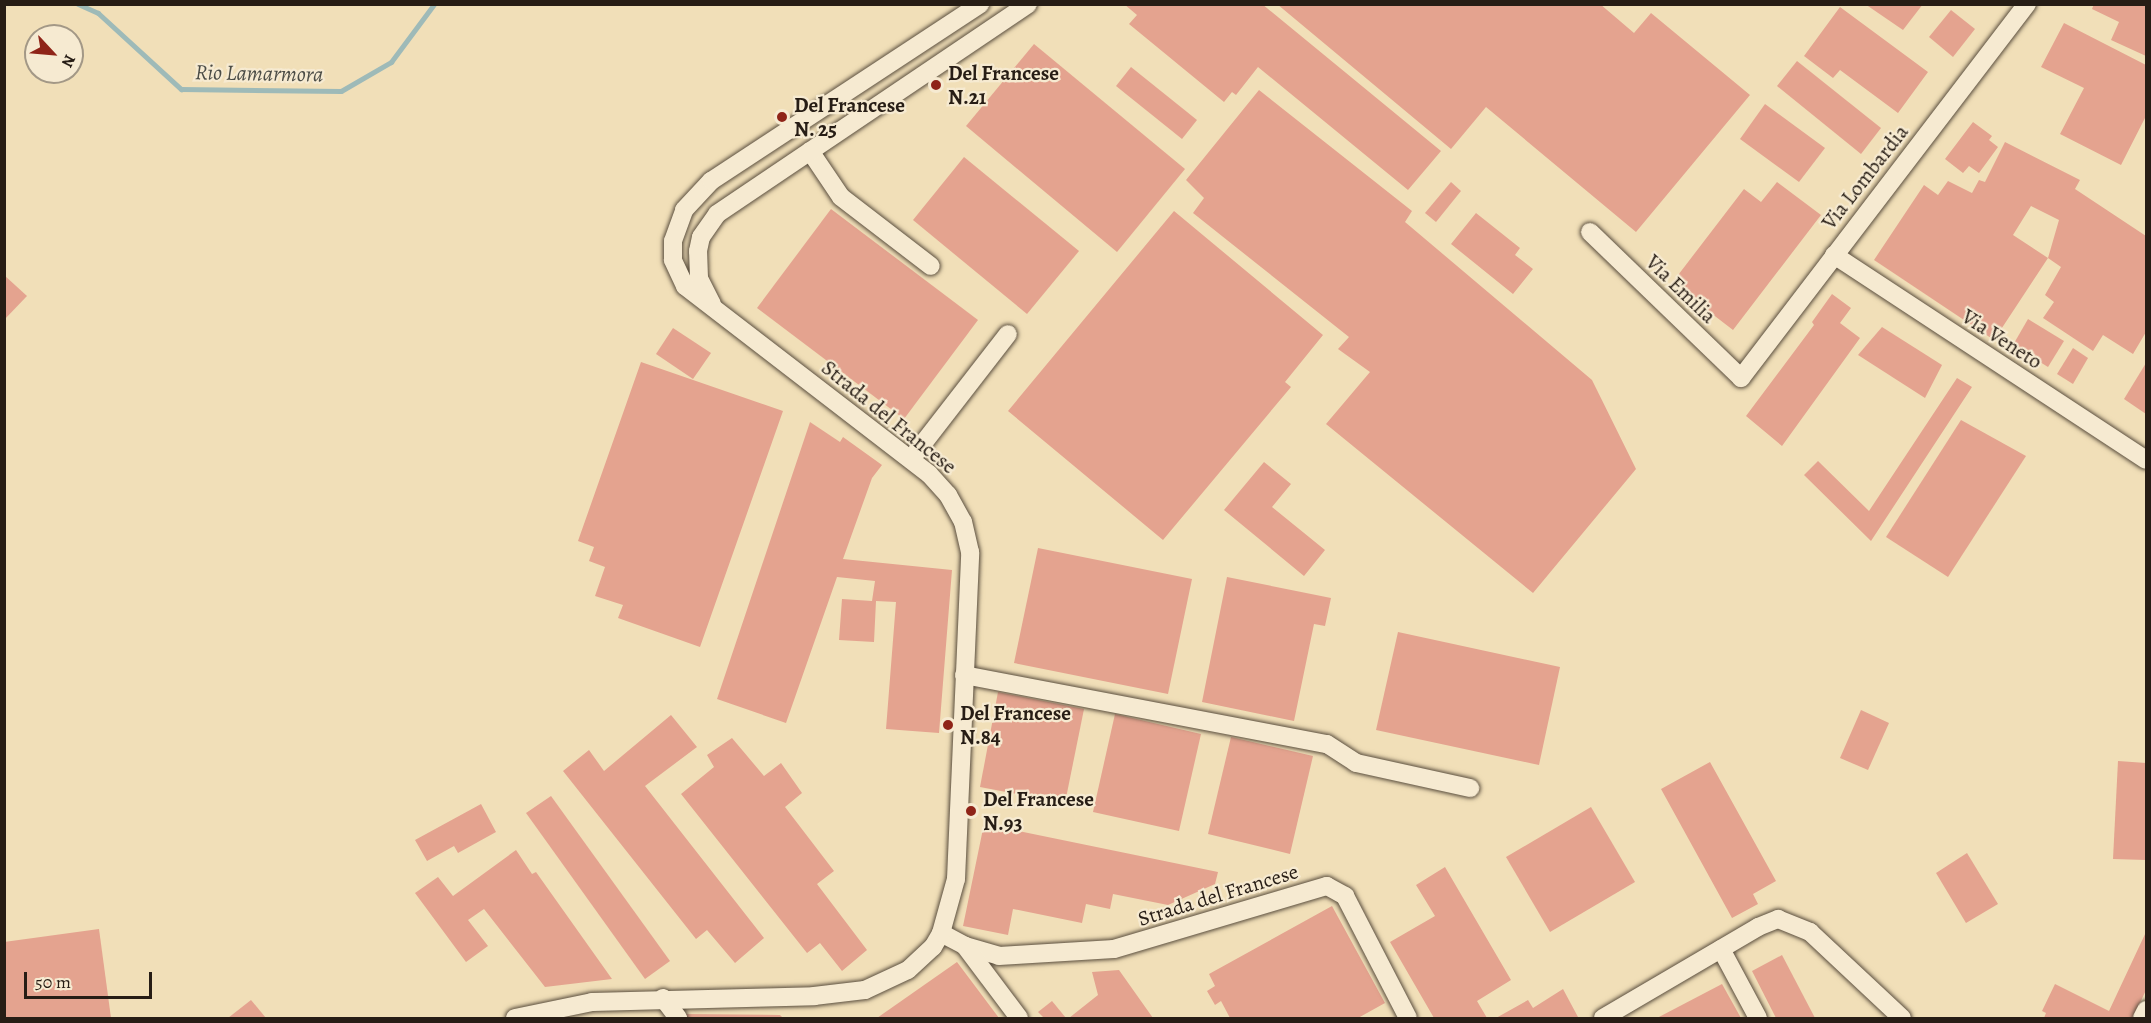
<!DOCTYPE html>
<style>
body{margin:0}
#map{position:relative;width:2151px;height:1023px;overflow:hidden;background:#f1dfb8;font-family:Alegreya,serif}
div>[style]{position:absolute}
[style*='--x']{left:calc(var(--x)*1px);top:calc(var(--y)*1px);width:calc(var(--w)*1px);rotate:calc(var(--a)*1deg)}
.stream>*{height:5px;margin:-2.5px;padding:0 2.5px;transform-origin:2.5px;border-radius:2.5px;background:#9ebab8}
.building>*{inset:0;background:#e4a38f}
.roads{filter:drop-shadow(0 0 2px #5a4e3e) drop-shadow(0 0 2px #5a4e3e)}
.minor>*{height:18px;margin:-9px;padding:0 9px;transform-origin:9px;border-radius:9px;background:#f6ead1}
.dots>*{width:16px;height:16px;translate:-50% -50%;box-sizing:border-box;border:3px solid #f6ead1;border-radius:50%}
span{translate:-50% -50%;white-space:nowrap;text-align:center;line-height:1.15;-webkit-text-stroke:4.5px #f6ead1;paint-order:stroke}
.poi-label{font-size:21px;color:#271d15;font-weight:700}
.left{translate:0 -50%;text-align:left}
.street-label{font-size:21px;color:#271d15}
.water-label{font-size:22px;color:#4b4c46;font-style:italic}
.frame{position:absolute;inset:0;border:6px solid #271d15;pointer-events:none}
.north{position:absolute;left:24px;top:24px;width:60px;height:60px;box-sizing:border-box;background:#f6ead1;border:2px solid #a39886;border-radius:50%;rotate:116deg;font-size:16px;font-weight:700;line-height:24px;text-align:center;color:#271d15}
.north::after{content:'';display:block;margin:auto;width:21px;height:27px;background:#8f2418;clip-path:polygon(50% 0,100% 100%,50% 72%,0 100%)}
.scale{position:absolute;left:24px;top:972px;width:128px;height:27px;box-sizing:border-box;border:3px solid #271d15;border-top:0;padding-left:8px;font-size:18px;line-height:21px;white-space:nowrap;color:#271d15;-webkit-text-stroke:4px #f6ead1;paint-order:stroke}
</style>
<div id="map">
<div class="stream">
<i style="--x:78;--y:4;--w:22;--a:24"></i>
<i style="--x:98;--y:13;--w:113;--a:42.5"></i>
<i style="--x:181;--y:89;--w:160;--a:0.7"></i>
<i style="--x:341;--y:91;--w:58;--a:-30.1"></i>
<i style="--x:391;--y:62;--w:72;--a:-53.4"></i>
</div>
<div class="building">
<i style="clip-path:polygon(1124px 4px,1262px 4px,1441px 151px,1408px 190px,1258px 67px,1236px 95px,1232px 92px,1224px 102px,1129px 24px,1137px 15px)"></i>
<i style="clip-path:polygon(1277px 4px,1600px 4px,1634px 33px,1651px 13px,1750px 95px,1636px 232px,1486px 107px,1451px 149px)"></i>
<i style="clip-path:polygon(1865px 4px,1923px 4px,1903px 30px)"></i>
<i style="clip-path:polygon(2094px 4px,2146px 4px,2146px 56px,2111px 40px,2119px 22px,2092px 9px)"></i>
<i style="clip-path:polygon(1840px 7px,1928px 72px,1898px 113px,1840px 70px,1833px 78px,1804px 56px)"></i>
<i style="clip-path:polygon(1951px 10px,1975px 29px,1953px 57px,1929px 37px)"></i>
<i style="clip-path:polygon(2064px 23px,2146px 65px,2146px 116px,2121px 165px,2060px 134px,2084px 88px,2041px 67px)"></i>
<i style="clip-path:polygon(1034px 44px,1185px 169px,1117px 252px,966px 126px)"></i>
<i style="clip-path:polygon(1797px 61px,1881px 128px,1861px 154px,1777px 86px)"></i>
<i style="clip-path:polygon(1131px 67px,1197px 120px,1182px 139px,1116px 86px)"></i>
<i style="clip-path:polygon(1259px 90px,1412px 211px,1405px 222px,1592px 380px,1636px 469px,1533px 593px,1326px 424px,1370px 372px,1338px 349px,1349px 337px,1193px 213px,1204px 198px,1186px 180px)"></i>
<i style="clip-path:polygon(1765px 104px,1825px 148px,1799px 182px,1740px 139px)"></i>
<i style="clip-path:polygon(1973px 122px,1992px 136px,1989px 140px,1998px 147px,1979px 173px,1969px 166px,1963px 173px,1945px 159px)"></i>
<i style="clip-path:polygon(2005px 142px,2080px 180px,2075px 189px,2146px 236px,2146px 332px,2133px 354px,2103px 335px,2093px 351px,2043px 318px,2054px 302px,2045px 295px,2061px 267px,2048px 258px,2059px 220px,2031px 206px,2013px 235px,2048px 258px,1994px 340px,1874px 260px,1924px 185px,1938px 195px,1948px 181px,1972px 193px,1979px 180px,1985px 182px)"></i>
<i style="clip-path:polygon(964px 157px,1079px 251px,1027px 314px,913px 220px)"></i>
<i style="clip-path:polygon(1451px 182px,1461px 191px,1436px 222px,1425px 213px)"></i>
<i style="clip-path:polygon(1777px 182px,1821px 215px,1733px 330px,1672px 283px,1744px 189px,1761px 202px)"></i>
<i style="clip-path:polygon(831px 209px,978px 320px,904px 419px,757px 308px)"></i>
<i style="clip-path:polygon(1174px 211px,1323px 335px,1285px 382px,1291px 387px,1163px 540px,1008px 411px)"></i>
<i style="clip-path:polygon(1476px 213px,1520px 248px,1515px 255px,1533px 269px,1513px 294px,1451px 244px)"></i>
<i style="clip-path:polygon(4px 275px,27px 296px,4px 320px)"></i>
<i style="clip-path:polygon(1832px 294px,1851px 308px,1840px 323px,1860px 338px,1782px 446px,1746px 416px,1814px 325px,1812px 322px)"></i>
<i style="clip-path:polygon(2028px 319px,2064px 341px,2048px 367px,2013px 345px)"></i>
<i style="clip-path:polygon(1882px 327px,1942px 365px,1925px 398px,1858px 355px)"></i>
<i style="clip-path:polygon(673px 328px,711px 353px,693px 379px,656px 354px)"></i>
<i style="clip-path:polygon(2073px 348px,2088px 358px,2073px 384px,2057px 374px)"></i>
<i style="clip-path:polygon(641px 362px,783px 411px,700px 647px,618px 618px,623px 605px,595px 596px,605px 567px,589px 561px,594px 547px,578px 541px)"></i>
<i style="clip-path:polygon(2146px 363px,2146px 414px,2124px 399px)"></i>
<i style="clip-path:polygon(1957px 378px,1972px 387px,1871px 541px,1804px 475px,1818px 461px,1869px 511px)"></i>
<i style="clip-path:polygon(1961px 420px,2026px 456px,1948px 577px,1886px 537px)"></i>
<i style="clip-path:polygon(810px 422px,840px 442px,843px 437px,882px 465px,872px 478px,843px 559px,952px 570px,939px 733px,886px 729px,896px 602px,876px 601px,874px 642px,839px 640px,842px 599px,872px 601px,875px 581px,837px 577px,786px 723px,717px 699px)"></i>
<i style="clip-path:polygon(1264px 462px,1291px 484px,1272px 507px,1325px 550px,1304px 576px,1224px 510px)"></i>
<i style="clip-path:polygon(1038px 548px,1192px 579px,1168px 694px,1014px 663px)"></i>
<i style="clip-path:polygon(1227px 577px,1331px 598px,1325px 626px,1314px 624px,1294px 721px,1202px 702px)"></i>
<i style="clip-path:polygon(1398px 632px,1560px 667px,1539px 765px,1376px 730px)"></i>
<i style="clip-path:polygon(998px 692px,1084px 709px,1065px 803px,980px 787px)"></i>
<i style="clip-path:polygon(1861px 710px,1889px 723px,1868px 770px,1840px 758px)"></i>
<i style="clip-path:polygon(1115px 714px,1201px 734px,1179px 831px,1093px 812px)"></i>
<i style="clip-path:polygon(671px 715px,697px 747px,645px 786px,764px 938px,735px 963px,707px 930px,696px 939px,563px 771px,589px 750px,604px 771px)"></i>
<i style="clip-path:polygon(1231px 737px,1313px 756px,1290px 854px,1208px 834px)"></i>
<i style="clip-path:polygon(732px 738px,764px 776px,781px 763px,802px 793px,785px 807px,834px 871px,817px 884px,867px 950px,842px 971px,820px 943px,807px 953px,681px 794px,714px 767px,707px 755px)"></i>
<i style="clip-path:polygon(2118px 761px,2146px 763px,2146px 860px,2113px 859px)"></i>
<i style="clip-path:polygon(1710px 762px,1776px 881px,1753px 894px,1758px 904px,1732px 918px,1661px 789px)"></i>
<i style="clip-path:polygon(551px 796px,670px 961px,645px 979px,526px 813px)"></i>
<i style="clip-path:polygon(481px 804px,496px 832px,458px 853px,454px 846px,427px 861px,415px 840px)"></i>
<i style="clip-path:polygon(1591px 807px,1635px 882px,1550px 932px,1506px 857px)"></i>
<i style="clip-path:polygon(984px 824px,1218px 872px,1215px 884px,1168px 905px,1113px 894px,1110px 909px,1086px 904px,1082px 923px,1013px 909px,1008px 935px,963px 926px)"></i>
<i style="clip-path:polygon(516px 850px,532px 874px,536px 872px,612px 979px,545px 987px,484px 909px,468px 920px,488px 946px,466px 962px,415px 893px,438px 877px,453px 896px)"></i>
<i style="clip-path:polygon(1967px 853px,1998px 904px,1966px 923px,1936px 873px)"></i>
<i style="clip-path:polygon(1445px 867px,1511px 980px,1477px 1001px,1487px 1018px,1434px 1018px,1390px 942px,1435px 916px,1416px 885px)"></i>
<i style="clip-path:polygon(1332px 906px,1385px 1003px,1358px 1018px,1230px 1018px,1221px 1001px,1215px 1005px,1207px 991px,1215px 986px,1209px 974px)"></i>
<i style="clip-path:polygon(99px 929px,111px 1018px,4px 1018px,4px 942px)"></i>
<i style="clip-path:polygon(2146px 932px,2146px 990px,2133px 1018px,2044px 1018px,2046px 1013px,2042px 1011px,2055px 984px,2109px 1011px)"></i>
<i style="clip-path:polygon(1782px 955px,1815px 1018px,1776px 1018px,1752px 971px)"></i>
<i style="clip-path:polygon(957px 962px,999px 1018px,877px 1018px)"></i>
<i style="clip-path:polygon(1119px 970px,1153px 1018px,1069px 1018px,1098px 995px,1092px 972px)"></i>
<i style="clip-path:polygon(1722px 984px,1741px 1018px,1657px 1018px)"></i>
<i style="clip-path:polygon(1563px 989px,1578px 1017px,1574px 1018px,1496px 1018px,1528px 1000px,1533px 1008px)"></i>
<i style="clip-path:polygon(251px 1000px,266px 1018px,228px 1018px)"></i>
<i style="clip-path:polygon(1052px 1001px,1066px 1018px,1044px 1018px,1038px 1012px)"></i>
<i style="clip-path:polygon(682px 1014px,780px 1015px,783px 1018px,686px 1018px)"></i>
</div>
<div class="roads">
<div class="minor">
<i style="--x:810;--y:151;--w:55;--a:56"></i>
<i style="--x:841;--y:197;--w:113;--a:37.5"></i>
<i style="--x:1590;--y:232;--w:210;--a:44"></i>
<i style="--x:1741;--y:378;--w:471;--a:-52.6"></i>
<i style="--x:1834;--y:255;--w:373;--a:33.3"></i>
<i style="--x:712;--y:304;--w:29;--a:-117"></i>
<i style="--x:699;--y:278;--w:27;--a:-92"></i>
<i style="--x:698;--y:251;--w:14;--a:-78"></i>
<i style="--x:701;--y:237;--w:28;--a:-55"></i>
<i style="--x:717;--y:214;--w:375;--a:-34"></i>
<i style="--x:911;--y:459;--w:158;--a:-52.2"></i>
<i style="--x:964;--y:675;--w:369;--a:10.8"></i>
<i style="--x:1327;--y:744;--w:35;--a:33"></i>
<i style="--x:1356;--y:763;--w:117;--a:12.4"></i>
<i style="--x:941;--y:933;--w:27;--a:28"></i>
<i style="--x:965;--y:946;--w:35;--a:16"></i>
<i style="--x:999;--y:956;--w:115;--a:-3.5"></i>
<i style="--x:1114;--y:949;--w:222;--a:-16.5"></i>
<i style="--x:1327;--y:886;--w:21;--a:29"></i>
<i style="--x:1345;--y:896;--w:137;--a:62.7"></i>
<i style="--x:965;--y:946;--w:90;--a:53.1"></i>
<i style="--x:1721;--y:949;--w:78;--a:61.8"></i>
<i style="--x:663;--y:998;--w:25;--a:53"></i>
<i style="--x:515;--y:1018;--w:79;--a:-11.7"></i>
<i style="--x:592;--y:1002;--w:222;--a:-1.5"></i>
<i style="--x:814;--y:996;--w:51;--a:-6.7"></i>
<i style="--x:865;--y:990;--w:47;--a:-24.9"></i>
<i style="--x:908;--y:970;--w:34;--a:-43"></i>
<i style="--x:933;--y:947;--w:16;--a:-60"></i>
<i style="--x:941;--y:933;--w:56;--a:-74.5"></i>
<i style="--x:956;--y:879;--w:327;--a:-87.5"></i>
<i style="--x:970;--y:552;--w:31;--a:-103"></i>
<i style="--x:963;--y:522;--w:31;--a:-119"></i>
<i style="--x:948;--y:495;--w:28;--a:-132"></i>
<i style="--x:929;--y:474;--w:308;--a:-142.4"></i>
<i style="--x:685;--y:286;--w:29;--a:-115"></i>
<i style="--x:673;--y:260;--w:19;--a:-90"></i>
<i style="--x:673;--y:241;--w:33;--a:-70"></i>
<i style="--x:684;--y:210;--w:40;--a:-47"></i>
<i style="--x:711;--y:181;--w:322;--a:-33.3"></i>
<i style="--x:1603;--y:1018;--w:180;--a:-30.4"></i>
<i style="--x:1758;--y:927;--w:22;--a:-22"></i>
<i style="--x:1778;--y:919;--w:35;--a:22"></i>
<i style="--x:1810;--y:932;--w:126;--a:43.1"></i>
<i style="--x:2142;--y:1018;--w:9;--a:-63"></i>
</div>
</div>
<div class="dots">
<i style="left:936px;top:85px;background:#8f2418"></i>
<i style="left:782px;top:117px;background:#8f2418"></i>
<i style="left:948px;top:725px;background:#8f2418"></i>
<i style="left:971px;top:811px;background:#8f2418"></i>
</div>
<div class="poi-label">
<span class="left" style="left:948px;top:85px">Del Francese<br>N.21</span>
<span class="left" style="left:794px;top:117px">Del Francese<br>N. 25</span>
<span class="left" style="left:960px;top:725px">Del Francese<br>N.84</span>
<span class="left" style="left:983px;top:811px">Del Francese<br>N.93</span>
</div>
<div class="street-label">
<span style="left:1865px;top:177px;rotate:-52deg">Via Lombardia</span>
<span style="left:1681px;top:289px;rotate:44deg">Via Emilia</span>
<span style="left:2002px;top:339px;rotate:33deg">Via Veneto</span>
<span style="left:889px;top:417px;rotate:39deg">Strada del Francese</span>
<span style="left:1218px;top:895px;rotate:-17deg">Strada del Francese</span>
</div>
<div class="water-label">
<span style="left:259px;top:74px;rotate:1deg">Rio Lamarmora</span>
</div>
<div class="frame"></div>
<div class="north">N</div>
<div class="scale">50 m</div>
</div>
